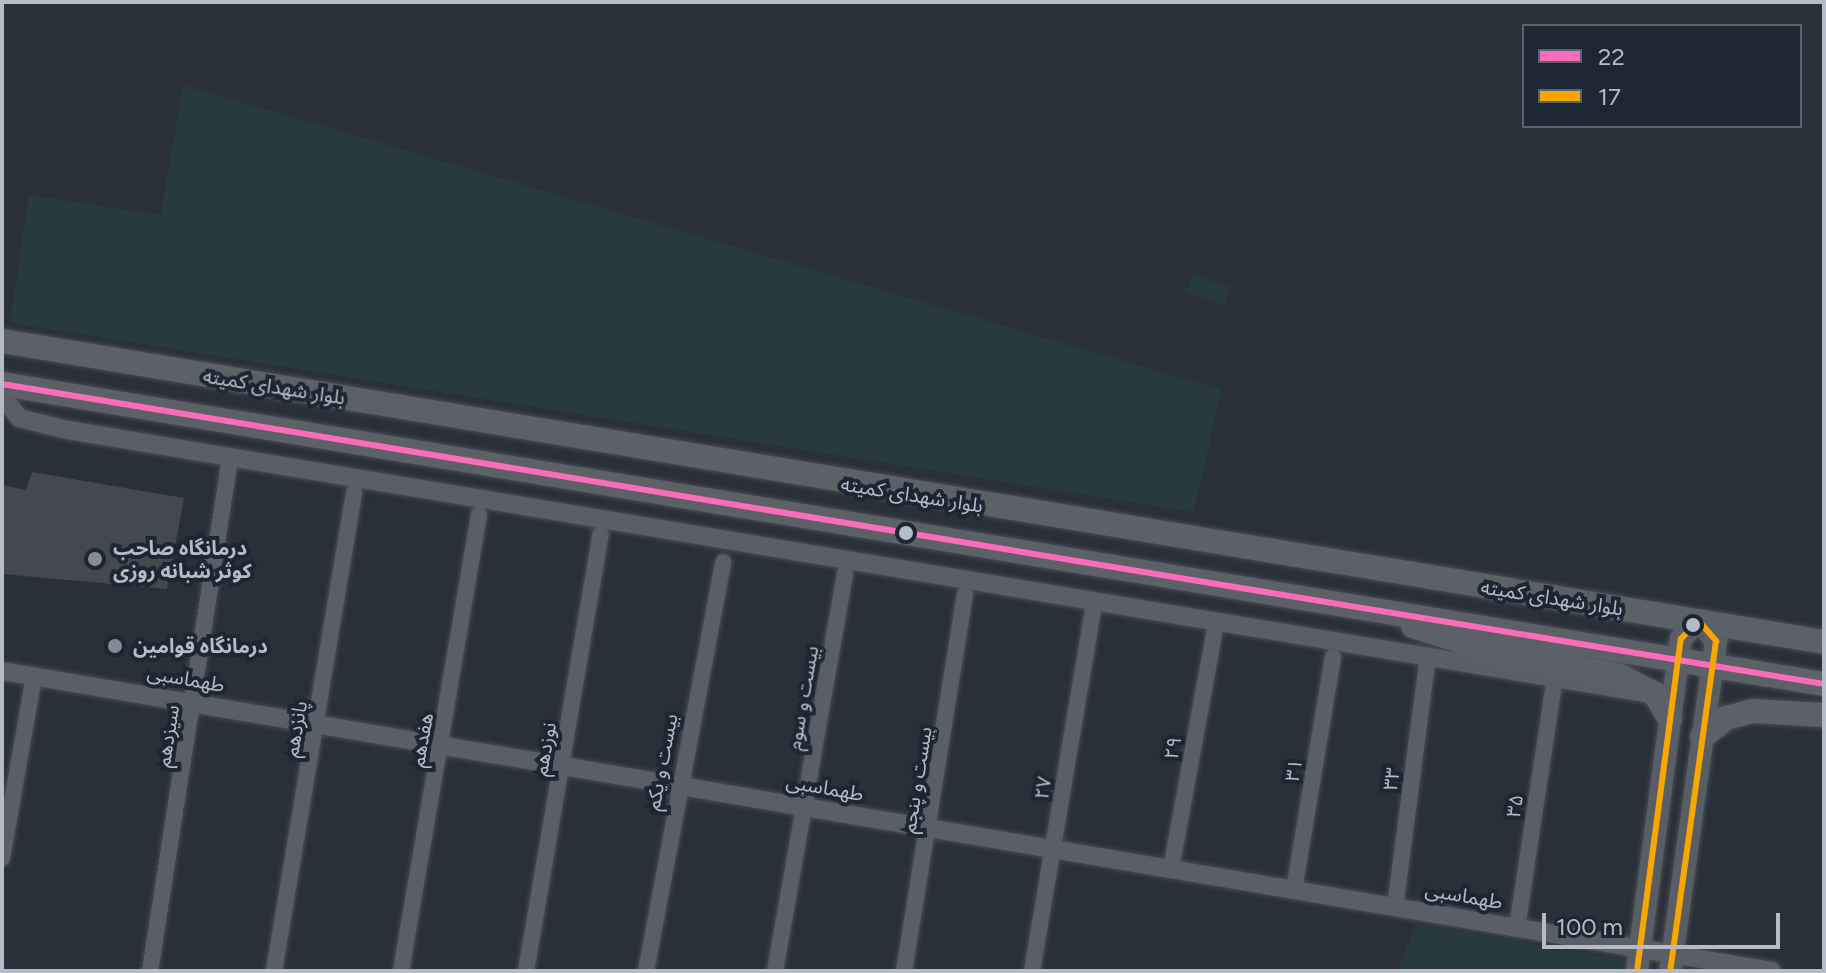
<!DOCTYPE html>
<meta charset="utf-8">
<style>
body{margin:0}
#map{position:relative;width:1826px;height:973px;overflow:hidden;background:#2a3038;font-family:Figtree,"Noto Sans Arabic",sans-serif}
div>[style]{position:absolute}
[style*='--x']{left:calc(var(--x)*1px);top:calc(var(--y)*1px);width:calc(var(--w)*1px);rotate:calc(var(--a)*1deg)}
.green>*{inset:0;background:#273a3e}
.building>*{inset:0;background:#444950}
.roads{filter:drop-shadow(0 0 2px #484c53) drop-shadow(0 0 2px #484c53)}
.minor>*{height:16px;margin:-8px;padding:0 8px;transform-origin:8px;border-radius:8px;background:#5a5e66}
.tertiary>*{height:18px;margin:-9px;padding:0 9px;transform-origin:9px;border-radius:9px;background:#5a5e66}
.secondary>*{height:22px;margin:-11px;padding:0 11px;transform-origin:11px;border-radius:11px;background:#595d64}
.primary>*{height:24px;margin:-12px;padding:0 12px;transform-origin:12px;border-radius:12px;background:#5c6168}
.bus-1>*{height:6px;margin:-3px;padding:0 3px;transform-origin:3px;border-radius:3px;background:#fb6dba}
.bus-2>*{height:6px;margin:-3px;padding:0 3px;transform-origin:3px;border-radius:3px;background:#f7a600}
.dots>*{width:22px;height:22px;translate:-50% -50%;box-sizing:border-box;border:4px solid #1d2633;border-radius:50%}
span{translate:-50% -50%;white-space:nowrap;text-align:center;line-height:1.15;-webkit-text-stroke:8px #1d2633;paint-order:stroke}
.street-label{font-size:20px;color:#b4bcc9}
.poi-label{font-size:20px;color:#b4bcc9;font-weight:700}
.left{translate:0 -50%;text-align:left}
.frame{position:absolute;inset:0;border:4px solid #b4bcc9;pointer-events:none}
.legend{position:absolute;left:1522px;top:24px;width:280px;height:104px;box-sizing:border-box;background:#1d2633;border:2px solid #59626f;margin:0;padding:10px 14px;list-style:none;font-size:24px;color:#b4bcc9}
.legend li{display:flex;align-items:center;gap:16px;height:40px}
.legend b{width:40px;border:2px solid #59626f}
.scale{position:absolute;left:1542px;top:913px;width:238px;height:36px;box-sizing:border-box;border:4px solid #b4bcc9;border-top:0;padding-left:10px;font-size:24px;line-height:28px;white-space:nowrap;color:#b4bcc9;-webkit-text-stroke:6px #1d2633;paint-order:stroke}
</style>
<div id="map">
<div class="green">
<i style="clip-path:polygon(183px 85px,1222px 390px,1193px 512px,10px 323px,29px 195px,161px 215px)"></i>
<i style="clip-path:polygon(1192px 275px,1230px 287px,1224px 305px,1186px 293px)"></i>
<i style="clip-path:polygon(1416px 924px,1626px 960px,1624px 971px,1397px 971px)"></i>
</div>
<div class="building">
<i style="clip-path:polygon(32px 472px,184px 498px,167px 589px,2px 574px,2px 485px,26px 490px)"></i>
</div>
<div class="roads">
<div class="minor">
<i style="--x:2;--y:858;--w:185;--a:-80"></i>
<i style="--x:1171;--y:869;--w:239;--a:-79.6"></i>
<i style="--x:1294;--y:890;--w:236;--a:-80.5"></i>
<i style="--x:1395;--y:907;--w:252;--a:-82.5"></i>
<i style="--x:1517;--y:928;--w:241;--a:-81.4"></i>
<i style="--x:150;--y:971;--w:518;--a:-81.12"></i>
<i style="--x:274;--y:971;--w:485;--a:-80.5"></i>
<i style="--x:401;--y:971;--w:463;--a:-80.3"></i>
<i style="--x:526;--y:971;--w:443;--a:-80.3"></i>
<i style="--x:646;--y:971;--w:416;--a:-79.3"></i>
<i style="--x:775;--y:971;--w:404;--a:-80"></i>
<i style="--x:904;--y:971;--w:381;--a:-80.8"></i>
<i style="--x:1032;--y:971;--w:365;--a:-80.4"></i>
</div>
<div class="tertiary">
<i style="--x:2;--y:396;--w:28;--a:52"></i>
<i style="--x:19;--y:418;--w:50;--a:13.8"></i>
<i style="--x:68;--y:430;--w:1598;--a:9.47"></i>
<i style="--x:2;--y:671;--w:1795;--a:9.62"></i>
</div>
<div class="secondary">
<i style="--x:1637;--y:971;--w:335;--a:-82.5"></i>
<i style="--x:1681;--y:639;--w:25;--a:-48"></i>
<i style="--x:1698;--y:620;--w:28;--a:49"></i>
<i style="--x:1716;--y:641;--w:333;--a:97.9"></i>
</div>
<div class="primary">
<i style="--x:2;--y:341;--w:1847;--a:9.38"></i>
<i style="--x:2;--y:384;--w:1847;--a:9.35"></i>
<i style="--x:1413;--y:626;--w:96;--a:17.5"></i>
<i style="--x:1505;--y:655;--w:115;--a:10"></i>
<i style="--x:1618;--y:675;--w:42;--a:27.2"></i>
<i style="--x:1655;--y:694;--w:29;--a:59"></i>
<i style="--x:1702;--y:737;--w:31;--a:-38"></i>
<i style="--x:1726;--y:718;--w:28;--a:-15"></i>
<i style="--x:1753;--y:711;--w:71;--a:3.2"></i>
</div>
</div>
<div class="bus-1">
<i style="--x:2;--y:384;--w:1847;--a:9.35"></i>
</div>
<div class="bus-2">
<i style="--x:1637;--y:971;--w:335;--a:-82.5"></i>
<i style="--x:1681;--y:639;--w:25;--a:-48"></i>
<i style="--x:1698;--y:620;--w:28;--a:49"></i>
<i style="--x:1716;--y:641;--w:333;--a:97.9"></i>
</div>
<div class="dots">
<i style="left:906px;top:533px;background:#b4bcc9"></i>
<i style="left:95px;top:559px;background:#848b96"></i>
<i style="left:1693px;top:625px;background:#b4bcc9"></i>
<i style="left:115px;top:646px;background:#848b96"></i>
</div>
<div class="street-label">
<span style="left:274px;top:387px;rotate:9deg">بلوار شهدای کمیته</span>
<span style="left:912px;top:495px;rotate:9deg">بلوار شهدای کمیته</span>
<span style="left:1552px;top:598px;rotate:9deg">بلوار شهدای کمیته</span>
<span style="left:186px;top:679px;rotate:10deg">طهماسبی</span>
<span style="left:803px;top:698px;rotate:-80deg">بیست و سوم</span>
<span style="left:296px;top:729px;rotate:-80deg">پانزدهم</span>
<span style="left:168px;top:736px;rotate:-81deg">سیزدهم</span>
<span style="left:422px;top:740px;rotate:-80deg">هفدهم</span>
<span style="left:1173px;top:748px;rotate:-80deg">۲۹</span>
<span style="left:545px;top:749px;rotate:-80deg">نوزدهم</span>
<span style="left:662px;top:762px;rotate:-79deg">بیست و یکم</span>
<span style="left:1294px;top:770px;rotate:-80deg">۳۱</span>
<span style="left:1392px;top:779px;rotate:-82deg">۳۳</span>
<span style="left:917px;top:780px;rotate:-81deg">بیست و پنجم</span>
<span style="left:825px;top:788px;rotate:10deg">طهماسبی</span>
<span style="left:1043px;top:788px;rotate:-80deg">۲۷</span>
<span style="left:1515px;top:806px;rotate:-81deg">۳۵</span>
<span style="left:1464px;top:896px;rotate:10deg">طهماسبی</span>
</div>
<div class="poi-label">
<span class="left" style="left:113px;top:560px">درمانگاه صاحب<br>کوثر شبانه روزی</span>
<span class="left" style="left:133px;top:646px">درمانگاه قوامین</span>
</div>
<div class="frame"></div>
<ul class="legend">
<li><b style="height:10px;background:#fb6dba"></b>22</li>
<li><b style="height:10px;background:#f7a600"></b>17</li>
</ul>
<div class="scale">100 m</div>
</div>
